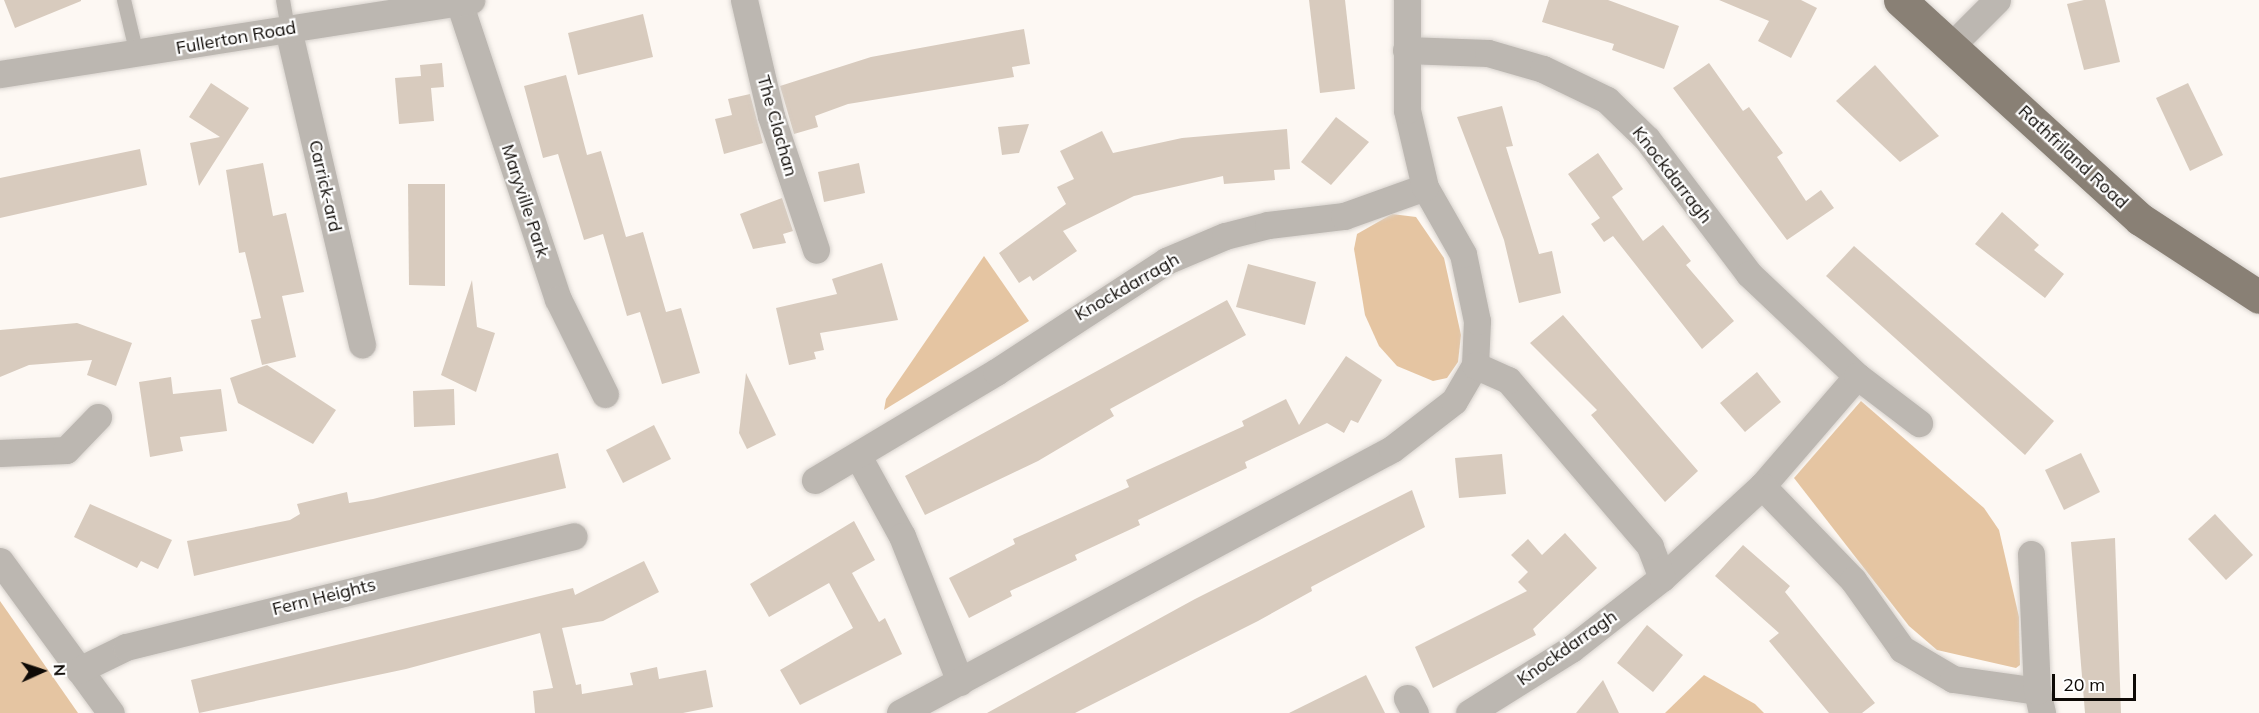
<!DOCTYPE html>
<style>
body{margin:0}
#map{position:relative;width:2259px;height:713px;overflow:hidden;background:#fdf8f3;font-family:Mulish,sans-serif}
div>[style]{position:absolute}
[style*='--x']{left:calc(var(--x)*1px);top:calc(var(--y)*1px);width:calc(var(--w)*1px);rotate:calc(var(--a)*1deg)}
.green>*{inset:0;background:#e5c5a2}
.building>*{inset:0;background:#d8cbbe}
.roads{filter:drop-shadow(0 0 2px #d7d2cd) drop-shadow(0 0 2px #d7d2cd)}
.lane>*{height:14px;margin:-7px;padding:0 7px;transform-origin:7px;border-radius:7px;background:#bcb7b1}
.street>*{height:27px;margin:-13.5px;padding:0 13.5px;transform-origin:13.5px;border-radius:13.5px;background:#bcb7b1}
.primary>*{height:33px;margin:-16.5px;padding:0 16.5px;transform-origin:16.5px;border-radius:16.5px;background:#898075}
span{translate:-50% -50%;white-space:nowrap;text-align:center;line-height:1.15;-webkit-text-stroke:4.5px #fff;paint-order:stroke}
.street-label{font-size:18px;color:#0e0a06}
.north{position:absolute;left:12px;top:641px;width:60px;height:60px;-webkit-text-stroke:4px #fff;paint-order:stroke;rotate:87deg;font-size:16px;font-weight:700;line-height:24px;text-align:center;color:#0e0a06}
.north::after{content:'';display:block;margin:auto;width:21px;height:27px;background:#0e0a06;clip-path:polygon(50% 0,100% 100%,50% 72%,0 100%)}
.scale{position:absolute;left:2052px;top:674px;width:84px;height:27px;box-sizing:border-box;border:3px solid #0e0a06;border-top:0;padding-left:8px;font-size:18px;line-height:21px;white-space:nowrap;color:#0e0a06;-webkit-text-stroke:4px #fff;paint-order:stroke}
</style>
<div id="map">
<div class="green">
<i style="clip-path:polygon(1392px 214px,1416px 217px,1444px 258px,1461px 335px,1458px 362px,1447px 378px,1433px 381px,1397px 366px,1379px 346px,1365px 315px,1354px 249px,1357px 234px)"></i>
<i style="clip-path:polygon(984px 256px,1029px 321px,884px 410px,886px 399px)"></i>
<i style="clip-path:polygon(1861px 401px,1984px 508px,1999px 530px,2019px 617px,2020px 665px,2016px 668px,1937px 650px,1909px 626px,1794px 478px)"></i>
<i style="clip-path:polygon(0 601px,78px 713px,0 713px)"></i>
<i style="clip-path:polygon(1704px 675px,1755px 704px,1764px 713px,1665px 713px)"></i>
</div>
<div class="building">
<i style="clip-path:polygon(4px 0,81px 0,81px 1px,15px 28px)"></i>
<i style="clip-path:polygon(1309px 0,1345px 0,1355px 89px,1320px 93px)"></i>
<i style="clip-path:polygon(1549px 0,1608px 0,1679px 26px,1664px 69px,1612px 50px,1614px 44px,1542px 22px)"></i>
<i style="clip-path:polygon(1719px 0,1801px 0,1817px 8px,1791px 58px,1758px 41px,1769px 21px)"></i>
<i style="clip-path:polygon(2084px 0,2105px 0,2120px 62px,2084px 70px,2067px 4px)"></i>
<i style="clip-path:polygon(643px 14px,653px 57px,578px 75px,568px 33px)"></i>
<i style="clip-path:polygon(1024px 29px,1030px 64px,1012px 67px,1014px 77px,848px 104px,815px 116px,818px 127px,794px 134px,780px 86px,871px 57px)"></i>
<i style="clip-path:polygon(442px 63px,444px 87px,431px 88px,434px 121px,399px 124px,395px 78px,421px 76px,420px 65px)"></i>
<i style="clip-path:polygon(1709px 63px,1743px 111px,1749px 107px,1783px 153px,1777px 157px,1806px 201px,1821px 190px,1834px 208px,1787px 240px,1673px 88px)"></i>
<i style="clip-path:polygon(1875px 65px,1939px 136px,1900px 162px,1836px 101px)"></i>
<i style="clip-path:polygon(566px 75px,587px 155px,601px 151px,626px 237px,643px 232px,666px 312px,681px 308px,700px 373px,662px 384px,640px 312px,627px 316px,603px 234px,584px 240px,558px 154px,543px 158px,524px 86px)"></i>
<i style="clip-path:polygon(211px 83px,249px 108px,199px 186px,190px 143px,220px 137px,189px 117px)"></i>
<i style="clip-path:polygon(2188px 83px,2223px 155px,2190px 171px,2156px 98px)"></i>
<i style="clip-path:polygon(750px 94px,763px 143px,724px 154px,715px 119px,732px 115px,728px 99px)"></i>
<i style="clip-path:polygon(1502px 106px,1513px 146px,1506px 147px,1539px 254px,1552px 251px,1561px 293px,1519px 303px,1504px 240px,1457px 117px)"></i>
<i style="clip-path:polygon(1336px 117px,1369px 142px,1331px 185px,1301px 162px)"></i>
<i style="clip-path:polygon(1029px 124px,1019px 153px,1002px 155px,998px 127px)"></i>
<i style="clip-path:polygon(1287px 129px,1290px 169px,1274px 170px,1275px 180px,1224px 184px,1223px 176px,1134px 196px,1063px 231px,1077px 251px,1033px 281px,1030px 276px,1019px 283px,999px 253px,1066px 204px,1057px 187px,1074px 179px,1060px 151px,1102px 131px,1113px 153px,1182px 138px)"></i>
<i style="clip-path:polygon(140px 149px,147px 185px,0 218px,0 178px)"></i>
<i style="clip-path:polygon(1598px 153px,1623px 189px,1612px 197px,1643px 241px,1663px 225px,1691px 261px,1686px 265px,1734px 321px,1702px 349px,1613px 236px,1604px 242px,1591px 224px,1600px 218px,1568px 174px)"></i>
<i style="clip-path:polygon(263px 163px,273px 216px,286px 213px,304px 292px,282px 296px,296px 357px,262px 365px,251px 320px,261px 318px,245px 252px,239px 253px,226px 170px)"></i>
<i style="clip-path:polygon(859px 163px,865px 193px,824px 202px,818px 172px)"></i>
<i style="clip-path:polygon(408px 184px,445px 184px,445px 286px,409px 285px)"></i>
<i style="clip-path:polygon(782px 198px,793px 231px,783px 234px,786px 243px,753px 249px,740px 214px)"></i>
<i style="clip-path:polygon(2002px 212px,2039px 245px,2034px 250px,2064px 274px,2045px 298px,1975px 244px)"></i>
<i style="clip-path:polygon(1854px 246px,2054px 421px,2025px 455px,1826px 276px)"></i>
<i style="clip-path:polygon(882px 263px,898px 320px,820px 333px,824px 350px,814px 352px,816px 359px,789px 365px,776px 308px,837px 294px,832px 279px)"></i>
<i style="clip-path:polygon(1248px 264px,1316px 282px,1305px 325px,1236px 307px)"></i>
<i style="clip-path:polygon(472px 280px,477px 327px,495px 333px,476px 392px,441px 375px)"></i>
<i style="clip-path:polygon(1227px 300px,1246px 335px,1110px 409px,1114px 416px,1038px 461px,925px 515px,905px 476px)"></i>
<i style="clip-path:polygon(1563px 315px,1698px 471px,1665px 502px,1591px 415px,1597px 410px,1530px 343px)"></i>
<i style="clip-path:polygon(77px 323px,132px 343px,116px 386px,87px 375px,92px 360px,29px 365px,0 377px,0 330px)"></i>
<i style="clip-path:polygon(1346px 356px,1382px 380px,1358px 423px,1351px 420px,1344px 433px,1327px 423px,1245px 462px,1247px 468px,1138px 520px,1140px 525px,1075px 555px,1077px 560px,1010px 591px,1012px 596px,969px 618px,949px 578px,1015px 544px,1013px 539px,1129px 487px,1126px 480px,1244px 426px,1242px 421px,1286px 399px,1299px 425px)"></i>
<i style="clip-path:polygon(267px 365px,336px 410px,313px 444px,238px 403px,230px 378px)"></i>
<i style="clip-path:polygon(1757px 372px,1781px 402px,1745px 432px,1720px 403px)"></i>
<i style="clip-path:polygon(746px 373px,776px 435px,747px 449px,739px 433px)"></i>
<i style="clip-path:polygon(171px 377px,173px 394px,221px 389px,227px 431px,180px 437px,183px 451px,150px 457px,139px 382px)"></i>
<i style="clip-path:polygon(454px 389px,455px 425px,414px 427px,413px 391px)"></i>
<i style="clip-path:polygon(654px 425px,671px 459px,623px 483px,606px 450px)"></i>
<i style="clip-path:polygon(558px 453px,566px 488px,194px 576px,187px 541px,290px 520px,300px 514px,297px 504px,347px 492px,349px 503px,373px 499px)"></i>
<i style="clip-path:polygon(2081px 453px,2100px 492px,2064px 510px,2045px 470px)"></i>
<i style="clip-path:polygon(1502px 454px,1506px 494px,1459px 498px,1455px 458px)"></i>
<i style="clip-path:polygon(1412px 490px,1425px 527px,1311px 587px,1312px 591px,1258px 621px,1075px 713px,987px 713px,1195px 599px)"></i>
<i style="clip-path:polygon(90px 504px,172px 540px,158px 569px,141px 561px,137px 568px,74px 537px)"></i>
<i style="clip-path:polygon(2215px 514px,2253px 555px,2226px 580px,2188px 539px)"></i>
<i style="clip-path:polygon(854px 521px,875px 560px,852px 573px,879px 622px,885px 618px,902px 654px,800px 705px,780px 670px,853px 628px,829px 583px,769px 617px,750px 584px)"></i>
<i style="clip-path:polygon(1565px 533px,1597px 568px,1533px 629px,1536px 635px,1433px 688px,1415px 647px,1527px 591px,1518px 582px,1528px 572px,1511px 555px,1528px 539px,1542px 555px)"></i>
<i style="clip-path:polygon(2115px 538px,2121px 713px,2085px 713px,2071px 542px)"></i>
<i style="clip-path:polygon(1743px 545px,1790px 586px,1785px 592px,1875px 703px,1862px 713px,1829px 713px,1769px 641px,1779px 633px,1715px 576px)"></i>
<i style="clip-path:polygon(644px 561px,659px 592px,603px 621px,562px 628px,576px 685px,581px 684px,582px 694px,633px 685px,630px 673px,657px 667px,659px 679px,706px 670px,713px 707px,683px 713px,535px 713px,533px 691px,553px 688px,540px 633px,406px 669px,199px 713px,191px 680px,573px 588px,575px 595px)"></i>
<i style="clip-path:polygon(1647px 625px,1683px 655px,1653px 692px,1617px 663px)"></i>
<i style="clip-path:polygon(1366px 675px,1385px 713px,1289px 713px)"></i>
<i style="clip-path:polygon(1603px 680px,1619px 713px,1576px 713px)"></i>
</div>
<div class="roads">
<div class="lane">
<i style="--x:124;--y:0;--w:56;--a:76.5"></i>
<i style="--x:283;--y:0;--w:29;--a:80"></i>
</div>
<div class="street">
<i style="--x:744;--y:0;--w:119;--a:76.9"></i>
<i style="--x:771;--y:116;--w:141;--a:71.4"></i>
<i style="--x:459;--y:2;--w:313;--a:71.6"></i>
<i style="--x:558;--y:299;--w:106;--a:63.7"></i>
<i style="--x:288;--y:29;--w:324;--a:76.8"></i>
<i style="--x:1951;--y:46;--w:65;--a:-45"></i>
<i style="--x:1406;--y:50;--w:82;--a:2.1"></i>
<i style="--x:1488;--y:53;--w:57;--a:16.2"></i>
<i style="--x:1543;--y:69;--w:71;--a:25.8"></i>
<i style="--x:1607;--y:100;--w:56;--a:44.3"></i>
<i style="--x:1647;--y:139;--w:169;--a:52.9"></i>
<i style="--x:1749;--y:274;--w:149;--a:43.4"></i>
<i style="--x:1857;--y:376;--w:145;--a:130.8"></i>
<i style="--x:1762;--y:486;--w:136;--a:137.4"></i>
<i style="--x:0;--y:74;--w:477;--a:-8.9"></i>
<i style="--x:1857;--y:376;--w:78;--a:37.2"></i>
<i style="--x:0;--y:453;--w:66;--a:-2.6"></i>
<i style="--x:66;--y:450;--w:46;--a:-45.9"></i>
<i style="--x:858;--y:456;--w:91;--a:61.2"></i>
<i style="--x:902;--y:536;--w:157;--a:68.3"></i>
<i style="--x:815;--y:480;--w:211;--a:-30.8"></i>
<i style="--x:996;--y:372;--w:203;--a:-33.1"></i>
<i style="--x:1166;--y:261;--w:64;--a:-23"></i>
<i style="--x:1225;--y:236;--w:44;--a:-14.3"></i>
<i style="--x:1268;--y:225;--w:77;--a:-6.8"></i>
<i style="--x:1344;--y:216;--w:86;--a:-19.7"></i>
<i style="--x:1762;--y:486;--w:131;--a:45.9"></i>
<i style="--x:1853;--y:580;--w:85;--a:54.6"></i>
<i style="--x:1902;--y:649;--w:59;--a:30.5"></i>
<i style="--x:1953;--y:679;--w:85;--a:8.1"></i>
<i style="--x:2037;--y:691;--w:23;--a:77"></i>
<i style="--x:2031;--y:554;--w:137;--a:87.5"></i>
<i style="--x:0;--y:561;--w:188;--a:53.9"></i>
<i style="--x:79;--y:670;--w:52;--a:-26.1"></i>
<i style="--x:126;--y:647;--w:461;--a:-13.9"></i>
<i style="--x:1407;--y:698;--w:17;--a:62"></i>
<i style="--x:900;--y:713;--w:558;--a:-28.22"></i>
<i style="--x:1392;--y:449;--w:78;--a:-37.7"></i>
<i style="--x:1454;--y:401;--w:42;--a:-59.7"></i>
<i style="--x:1475;--y:365;--w:44;--a:-87.4"></i>
<i style="--x:1477;--y:321;--w:68;--a:-101.8"></i>
<i style="--x:1463;--y:254;--w:77;--a:-119.6"></i>
<i style="--x:1425;--y:187;--w:79;--a:-103.2"></i>
<i style="--x:1407;--y:110;--w:110;--a:-90"></i>
<i style="--x:1469;--y:713;--w:120;--a:-32.1"></i>
<i style="--x:1571;--y:649;--w:115;--a:-38"></i>
<i style="--x:1662;--y:578;--w:34;--a:-111"></i>
<i style="--x:1650;--y:546;--w:218;--a:-130.5"></i>
<i style="--x:1508;--y:380;--w:36;--a:-156"></i>
</div>
<div class="primary">
<i style="--x:1900;--y:0;--w:325;--a:42.4"></i>
<i style="--x:2140;--y:219;--w:142;--a:33.2"></i>
</div>
</div>
<div class="street-label">
<span style="left:236px;top:38px;rotate:-10deg">Fullerton Road</span>
<span style="left:777px;top:126px;rotate:74deg">The Clachan</span>
<span style="left:2073px;top:157px;rotate:43deg">Rathfriland Road</span>
<span style="left:1672px;top:175px;rotate:52deg">Knockdarragh</span>
<span style="left:325px;top:186px;rotate:77deg">Carrick-ard</span>
<span style="left:525px;top:201px;rotate:72deg">Maryville Park</span>
<span style="left:1127px;top:287px;rotate:-30deg">Knockdarragh</span>
<span style="left:324px;top:597px;rotate:-14deg">Fern Heights</span>
<span style="left:1567px;top:648px;rotate:-35deg">Knockdarragh</span>
</div>
<div class="north">N</div>
<div class="scale">20 m</div>
</div>
